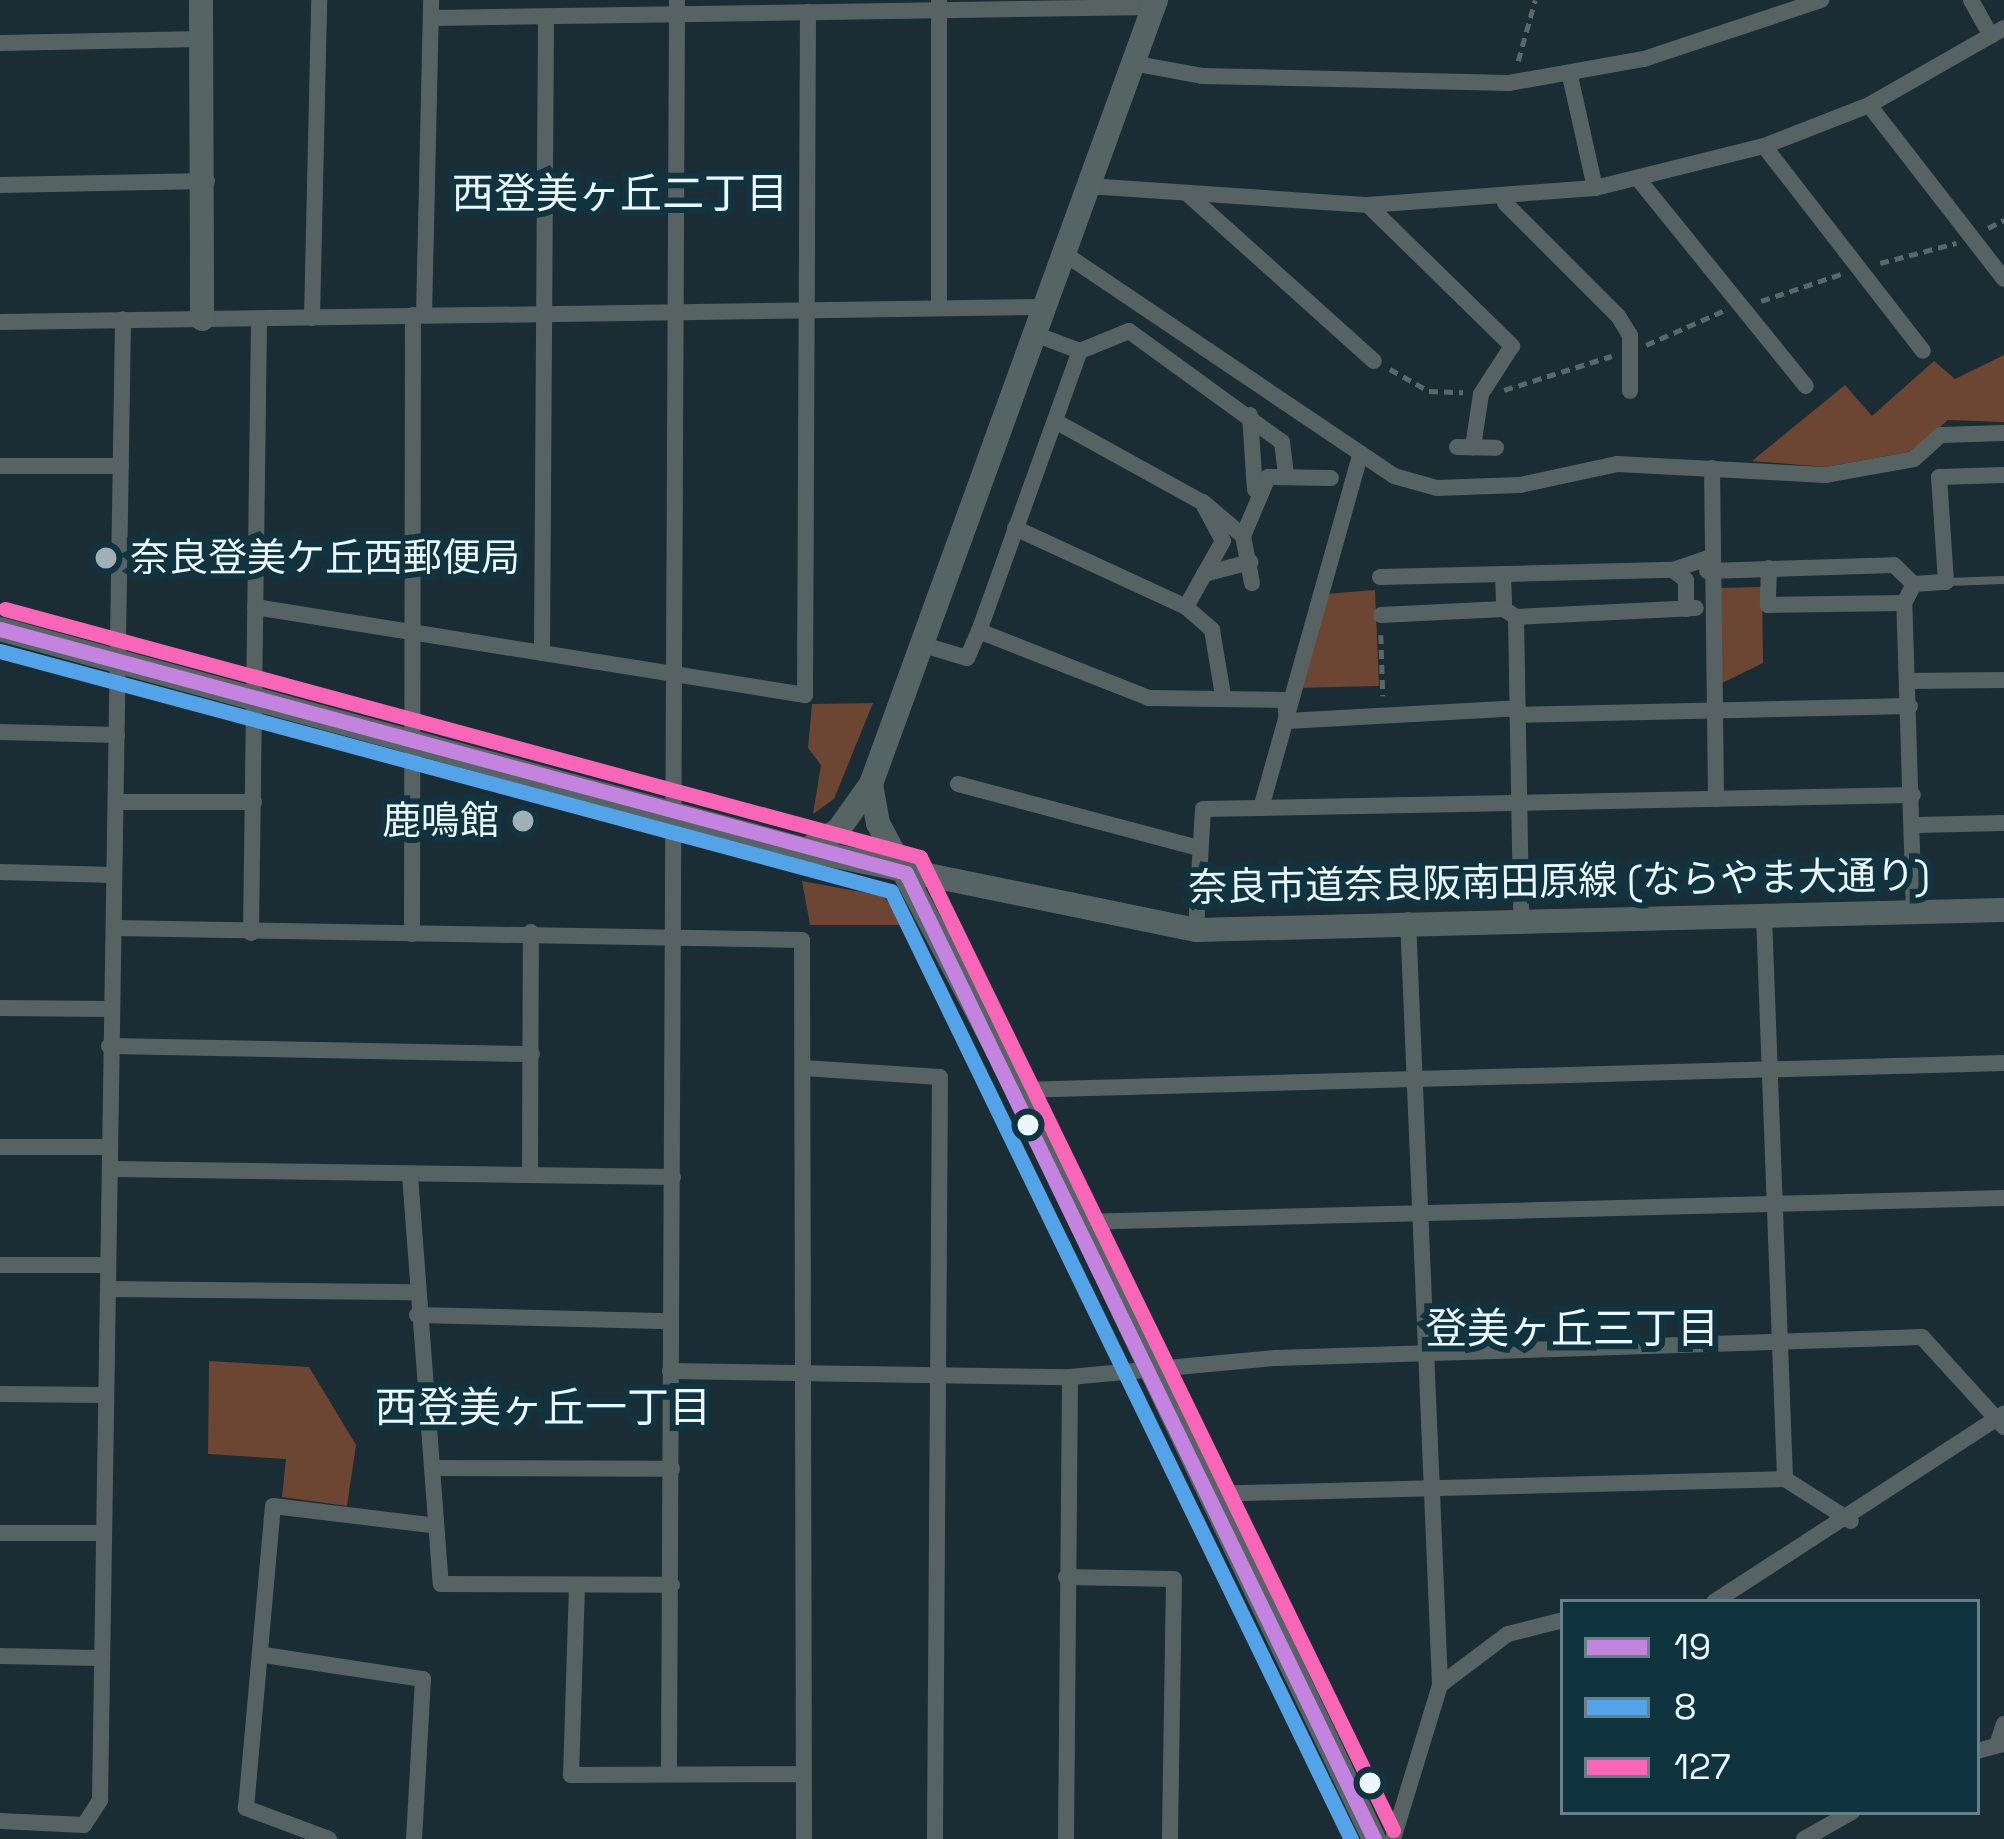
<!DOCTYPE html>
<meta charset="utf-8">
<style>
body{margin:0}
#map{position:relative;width:2004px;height:1839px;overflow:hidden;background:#1a2d34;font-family:"Space Grotesk","Noto Sans JP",sans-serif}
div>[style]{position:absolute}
.green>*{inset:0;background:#6d4533}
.path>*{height:4.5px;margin-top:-2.25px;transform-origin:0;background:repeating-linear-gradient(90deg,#5b6869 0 9px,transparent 0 15px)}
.lane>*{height:8px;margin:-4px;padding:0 4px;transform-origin:4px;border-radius:4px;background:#566362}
.street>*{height:16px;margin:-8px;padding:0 8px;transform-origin:8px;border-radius:8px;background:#566362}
.secondary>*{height:24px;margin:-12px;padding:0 12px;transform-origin:12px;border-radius:12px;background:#566464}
.bus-1>*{height:15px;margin:-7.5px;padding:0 7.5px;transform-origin:7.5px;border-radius:7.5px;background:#c483df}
.bus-2>*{height:15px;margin:-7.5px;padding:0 7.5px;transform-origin:7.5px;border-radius:7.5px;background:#53a3e8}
.bus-3>*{height:15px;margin:-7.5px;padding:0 7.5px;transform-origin:7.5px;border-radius:7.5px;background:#fa66b7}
.dots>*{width:33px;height:33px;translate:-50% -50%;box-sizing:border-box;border:6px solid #0f333f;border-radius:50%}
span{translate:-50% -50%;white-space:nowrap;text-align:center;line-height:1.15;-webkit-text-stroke:12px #0f333f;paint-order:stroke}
.poi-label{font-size:39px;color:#eaf7fc}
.left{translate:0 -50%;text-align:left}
.right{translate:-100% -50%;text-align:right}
.street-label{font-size:39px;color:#eaf7fc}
.neighbourhood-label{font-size:42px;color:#eaf7fc}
.legend{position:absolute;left:1560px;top:1599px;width:420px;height:216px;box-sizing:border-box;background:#0f333f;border:3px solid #67818b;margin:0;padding:15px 21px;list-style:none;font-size:36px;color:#eaf7fc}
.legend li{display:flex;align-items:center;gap:24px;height:60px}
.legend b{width:60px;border:3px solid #67818b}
</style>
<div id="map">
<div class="green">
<div style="clip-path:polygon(2004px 355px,2004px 422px,1948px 420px,1913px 451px,1826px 467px,1752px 461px,1845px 385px,1872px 416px,1934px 361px,1955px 379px)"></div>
<div style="clip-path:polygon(1762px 587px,1763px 663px,1720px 684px,1717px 588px)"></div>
<div style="clip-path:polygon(1375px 590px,1379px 686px,1295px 688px,1325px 594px)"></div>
<div style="clip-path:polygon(873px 703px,834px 799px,813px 814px,821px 765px,808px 748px,812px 704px)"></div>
<div style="clip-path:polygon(802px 881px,883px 896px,907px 925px,810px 925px)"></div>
<div style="clip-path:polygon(209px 1361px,309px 1367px,356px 1445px,347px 1506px,282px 1497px,286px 1459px,208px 1454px)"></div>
</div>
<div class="path">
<div style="left:1518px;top:61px;width:63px;rotate:-74.4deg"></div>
<div style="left:1988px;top:228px;width:18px;rotate:-27deg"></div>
<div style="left:1880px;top:263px;width:79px;rotate:-14.7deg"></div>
<div style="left:1761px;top:301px;width:84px;rotate:-18.6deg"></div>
<div style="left:1646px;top:345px;width:84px;rotate:-23.8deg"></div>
<div style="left:1390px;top:369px;width:45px;rotate:29.4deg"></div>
<div style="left:1429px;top:391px;width:34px;rotate:2deg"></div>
<div style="left:1504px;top:390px;width:113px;rotate:-17.5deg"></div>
<div style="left:1381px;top:635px;width:61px;rotate:88.1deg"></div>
</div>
<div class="lane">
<div style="left:1946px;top:582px;width:58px;rotate:-2deg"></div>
</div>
<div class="street">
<div style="left:1971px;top:0;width:41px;rotate:60.9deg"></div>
<div style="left:431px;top:18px;width:722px;rotate:-0.87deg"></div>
<div style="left:0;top:43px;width:202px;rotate:-1.1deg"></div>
<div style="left:1132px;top:63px;width:71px;rotate:10.5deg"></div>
<div style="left:1202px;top:76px;width:307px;rotate:1.3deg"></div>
<div style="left:1509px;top:83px;width:137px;rotate:-10.1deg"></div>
<div style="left:1644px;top:59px;width:187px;rotate:-18.4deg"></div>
<div style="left:1570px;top:76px;width:115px;rotate:77.4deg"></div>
<div style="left:1869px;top:105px;width:220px;rotate:52.2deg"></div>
<div style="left:1764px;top:146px;width:259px;rotate:52.2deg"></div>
<div style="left:1639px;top:180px;width:265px;rotate:51deg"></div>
<div style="left:0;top:185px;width:207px;rotate:-1.1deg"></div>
<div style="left:1088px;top:186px;width:281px;rotate:3.9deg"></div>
<div style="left:1368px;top:205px;width:228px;rotate:-4.3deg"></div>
<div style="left:1595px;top:188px;width:174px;rotate:-14deg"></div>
<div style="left:1764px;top:146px;width:113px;rotate:-21.3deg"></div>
<div style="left:1869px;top:105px;width:155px;rotate:-29.7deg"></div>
<div style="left:1190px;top:196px;width:247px;rotate:41.9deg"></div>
<div style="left:1505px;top:203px;width:160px;rotate:45deg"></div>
<div style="left:1618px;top:316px;width:22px;rotate:58deg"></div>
<div style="left:1630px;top:335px;width:56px;rotate:90deg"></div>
<div style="left:1368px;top:205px;width:202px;rotate:44.4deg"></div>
<div style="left:1512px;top:346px;width:57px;rotate:122.9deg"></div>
<div style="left:1481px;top:394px;width:54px;rotate:98.6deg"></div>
<div style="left:1062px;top:252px;width:400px;rotate:34deg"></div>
<div style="left:1394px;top:476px;width:45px;rotate:15.6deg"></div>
<div style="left:1437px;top:488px;width:83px;rotate:-2.1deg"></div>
<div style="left:1520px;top:485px;width:99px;rotate:-12.2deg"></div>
<div style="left:1617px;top:464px;width:209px;rotate:3deg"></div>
<div style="left:1826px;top:475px;width:89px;rotate:-10.3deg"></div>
<div style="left:1914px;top:459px;width:36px;rotate:-42deg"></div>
<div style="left:1941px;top:435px;width:63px;rotate:-1.8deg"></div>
<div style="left:939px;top:306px;width:305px;rotate:-90deg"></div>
<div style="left:424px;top:315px;width:315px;rotate:-88.7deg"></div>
<div style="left:312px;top:318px;width:318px;rotate:-88.7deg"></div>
<div style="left:0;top:322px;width:1041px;rotate:-0.83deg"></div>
<div style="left:1032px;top:333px;width:51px;rotate:20.6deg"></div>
<div style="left:1080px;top:351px;width:53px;rotate:-22.2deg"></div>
<div style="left:1129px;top:331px;width:189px;rotate:36deg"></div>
<div style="left:1282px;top:442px;width:35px;rotate:83deg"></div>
<div style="left:1250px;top:415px;width:75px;rotate:86.2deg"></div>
<div style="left:1055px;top:421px;width:168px;rotate:28.9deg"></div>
<div style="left:1202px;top:502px;width:44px;rotate:61.7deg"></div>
<div style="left:1223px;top:541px;width:76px;rotate:119.3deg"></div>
<div style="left:1457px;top:447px;width:39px;rotate:1deg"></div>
<div style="left:0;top:466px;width:121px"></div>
<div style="left:1712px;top:468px;width:331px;rotate:89.3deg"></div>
<div style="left:1203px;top:502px;width:52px;rotate:40.4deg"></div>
<div style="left:1243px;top:536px;width:48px;rotate:79.2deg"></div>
<div style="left:1015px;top:528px;width:188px;rotate:24.8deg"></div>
<div style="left:1186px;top:607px;width:35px;rotate:41deg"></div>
<div style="left:1212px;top:630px;width:66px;rotate:80.4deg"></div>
<div style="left:1243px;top:536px;width:64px;rotate:-67deg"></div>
<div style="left:1268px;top:477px;width:63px;rotate:0.9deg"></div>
<div style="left:1769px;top:568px;width:37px;rotate:92deg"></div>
<div style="left:1768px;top:605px;width:136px;rotate:-0.8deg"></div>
<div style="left:1673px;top:570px;width:36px;rotate:-19deg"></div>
<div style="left:1707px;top:571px;width:187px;rotate:-1.8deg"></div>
<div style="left:1894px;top:565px;width:28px;rotate:44deg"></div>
<div style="left:1204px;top:574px;width:48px;rotate:-14.6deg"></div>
<div style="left:1503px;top:574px;width:35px;rotate:88deg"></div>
<div style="left:1504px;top:609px;width:14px;rotate:34deg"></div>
<div style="left:1516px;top:617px;width:299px;rotate:89deg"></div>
<div style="left:1380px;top:577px;width:293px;rotate:-1.4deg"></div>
<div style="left:1673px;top:570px;width:16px;rotate:38deg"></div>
<div style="left:1686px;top:580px;width:29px;rotate:90deg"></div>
<div style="left:255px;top:607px;width:557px;rotate:9.09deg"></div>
<div style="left:805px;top:695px;width:683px;rotate:-89.75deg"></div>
<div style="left:1381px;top:615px;width:123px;rotate:-2.8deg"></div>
<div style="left:1516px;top:617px;width:180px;rotate:-2.9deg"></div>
<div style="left:979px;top:631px;width:298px;rotate:-70.2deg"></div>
<div style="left:920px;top:644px;width:49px;rotate:16.6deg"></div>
<div style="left:967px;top:658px;width:30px;rotate:-66deg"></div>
<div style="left:979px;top:631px;width:183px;rotate:21.5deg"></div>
<div style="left:1149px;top:698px;width:136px;rotate:0.8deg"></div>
<div style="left:1285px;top:700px;width:21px;rotate:85deg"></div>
<div style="left:1287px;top:721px;width:230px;rotate:-3.2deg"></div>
<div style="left:542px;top:653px;width:636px;rotate:-89.64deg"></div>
<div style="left:1909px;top:681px;width:95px;rotate:-0.6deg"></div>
<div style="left:1517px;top:715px;width:393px;rotate:-1.3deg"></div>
<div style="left:0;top:732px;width:117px;rotate:1.5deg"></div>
<div style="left:958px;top:784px;width:244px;rotate:14.9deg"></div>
<div style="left:118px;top:802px;width:136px"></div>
<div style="left:1261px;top:808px;width:367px;rotate:-74.3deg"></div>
<div style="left:1916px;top:825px;width:88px;rotate:-1.3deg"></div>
<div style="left:0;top:872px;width:114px;rotate:1.5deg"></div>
<div style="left:1914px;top:913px;width:310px;rotate:-91.8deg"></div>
<div style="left:1904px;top:603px;width:21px;rotate:-62deg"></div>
<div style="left:1914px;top:584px;width:32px;rotate:-4deg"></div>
<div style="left:1946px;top:582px;width:105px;rotate:-93.8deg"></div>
<div style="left:1939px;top:477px;width:65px;rotate:-1.8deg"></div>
<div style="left:1764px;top:916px;width:563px;rotate:87.86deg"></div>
<div style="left:1785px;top:1479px;width:78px;rotate:32.5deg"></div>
<div style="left:1408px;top:920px;width:766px;rotate:87.6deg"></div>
<div style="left:115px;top:928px;width:687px;rotate:1deg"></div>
<div style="left:802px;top:940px;width:899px;rotate:89.87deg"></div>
<div style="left:1196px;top:930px;width:121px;rotate:-86.7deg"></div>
<div style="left:1203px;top:809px;width:710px;rotate:-1.13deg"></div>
<div style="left:251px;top:933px;width:613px;rotate:-89.25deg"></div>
<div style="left:412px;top:934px;width:619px;rotate:-89.91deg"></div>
<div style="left:0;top:1008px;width:109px;rotate:0.5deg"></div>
<div style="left:109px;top:1046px;width:423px;rotate:1.1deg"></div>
<div style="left:804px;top:1068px;width:136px;rotate:3.8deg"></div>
<div style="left:940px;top:1077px;width:762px;rotate:90.38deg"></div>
<div style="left:1018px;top:1090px;width:986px;rotate:-1.57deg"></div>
<div style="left:0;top:1147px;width:108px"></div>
<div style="left:113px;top:1169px;width:560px;rotate:0.82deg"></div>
<div style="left:530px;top:1174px;width:242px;rotate:-89.8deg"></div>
<div style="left:410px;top:1175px;width:410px;rotate:85.7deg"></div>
<div style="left:441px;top:1584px;width:231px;rotate:0.2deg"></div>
<div style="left:1081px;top:1222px;width:923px;rotate:-1.49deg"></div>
<div style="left:0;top:1265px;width:106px"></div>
<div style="left:110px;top:1289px;width:306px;rotate:0.6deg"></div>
<div style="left:417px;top:1315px;width:253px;rotate:1.4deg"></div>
<div style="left:670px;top:1371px;width:400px;rotate:0.9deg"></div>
<div style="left:1070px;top:1377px;width:207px;rotate:-5.3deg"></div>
<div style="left:1276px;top:1358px;width:646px;rotate:-1.86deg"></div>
<div style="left:1922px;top:1337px;width:122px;rotate:47.7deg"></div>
<div style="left:0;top:1394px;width:105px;rotate:0.5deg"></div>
<div style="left:432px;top:1468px;width:240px;rotate:0.2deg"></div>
<div style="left:1209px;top:1494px;width:576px;rotate:-1.49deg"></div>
<div style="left:0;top:1533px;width:104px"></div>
<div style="left:1066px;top:1577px;width:108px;rotate:1.1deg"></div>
<div style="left:1174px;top:1579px;width:260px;rotate:90.9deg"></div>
<div style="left:577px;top:1585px;width:190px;rotate:91.8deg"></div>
<div style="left:571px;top:1775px;width:232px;rotate:-0.2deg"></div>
<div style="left:1714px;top:1602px;width:346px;rotate:-33deg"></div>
<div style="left:264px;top:1655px;width:161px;rotate:8.6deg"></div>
<div style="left:423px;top:1679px;width:160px;rotate:93.2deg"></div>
<div style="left:0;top:1656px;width:99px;rotate:1.2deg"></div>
<div style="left:1998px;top:1742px;width:19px;rotate:-72deg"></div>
<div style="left:1977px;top:1751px;width:28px;rotate:-15deg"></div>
<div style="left:669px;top:1773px;width:1773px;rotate:-89.74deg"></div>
<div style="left:0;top:1821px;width:84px;rotate:2.7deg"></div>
<div style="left:84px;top:1825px;width:30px;rotate:-57deg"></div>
<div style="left:100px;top:1800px;width:1481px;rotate:-89.11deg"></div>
<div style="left:329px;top:1839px;width:89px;rotate:-159.5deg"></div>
<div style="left:246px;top:1808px;width:303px;rotate:-84.9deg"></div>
<div style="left:273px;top:1506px;width:157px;rotate:6.9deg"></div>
<div style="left:1066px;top:1839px;width:462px;rotate:-89.5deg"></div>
<div style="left:1393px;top:1839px;width:161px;rotate:-73deg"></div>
<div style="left:1440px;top:1685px;width:85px;rotate:-36.9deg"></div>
<div style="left:1508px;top:1634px;width:57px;rotate:-14.3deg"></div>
<div style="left:1804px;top:1839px;width:55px;rotate:-29.4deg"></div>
</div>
<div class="secondary">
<div style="left:201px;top:0;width:319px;rotate:89.8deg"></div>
<div style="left:0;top:629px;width:836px;rotate:15.33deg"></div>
<div style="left:806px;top:850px;width:398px;rotate:11.6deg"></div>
<div style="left:1196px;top:930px;width:808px;rotate:-1.42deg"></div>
<div style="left:871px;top:784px;width:40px;rotate:80deg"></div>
<div style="left:878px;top:823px;width:301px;rotate:62.3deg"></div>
<div style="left:1018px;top:1090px;width:829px;rotate:64.58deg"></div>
<div style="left:806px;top:850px;width:39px;rotate:-32deg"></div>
<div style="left:839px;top:829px;width:55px;rotate:-54.6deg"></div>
<div style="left:871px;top:784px;width:834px;rotate:-70.02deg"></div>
</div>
<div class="bus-1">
<div style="left:0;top:629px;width:938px;rotate:15.07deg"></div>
<div style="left:906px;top:873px;width:1073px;rotate:64.15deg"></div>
</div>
<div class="bus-2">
<div style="left:0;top:651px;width:923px;rotate:15.08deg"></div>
<div style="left:891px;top:891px;width:1054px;rotate:64.12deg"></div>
</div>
<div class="bus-3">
<div style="left:5px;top:609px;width:948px;rotate:15.17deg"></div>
<div style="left:920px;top:857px;width:1082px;rotate:64.07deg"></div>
</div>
<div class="dots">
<div style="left:106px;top:558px;background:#a1b0b6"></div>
<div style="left:523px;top:821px;background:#a1b0b6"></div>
<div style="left:1028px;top:1125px;background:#eaf7fc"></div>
<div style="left:1370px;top:1783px;background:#eaf7fc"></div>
</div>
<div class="poi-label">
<span class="left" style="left:130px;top:558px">奈良登美ケ丘西郵便局</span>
<span class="right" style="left:499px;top:821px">鹿鳴館</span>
</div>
<div class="street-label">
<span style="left:1559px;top:882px;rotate:-1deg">奈良市道奈良阪南田原線 (ならやま大通り)</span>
</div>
<div class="neighbourhood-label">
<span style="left:620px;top:194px">西登美ヶ丘二丁目</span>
<span style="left:1572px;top:1329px">登美ヶ丘三丁目</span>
<span style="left:543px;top:1408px">西登美ヶ丘一丁目</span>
</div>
<ul class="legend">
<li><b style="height:15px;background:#c483df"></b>19</li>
<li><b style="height:15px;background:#53a3e8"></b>8</li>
<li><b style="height:15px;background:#fa66b7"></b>127</li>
</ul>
</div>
